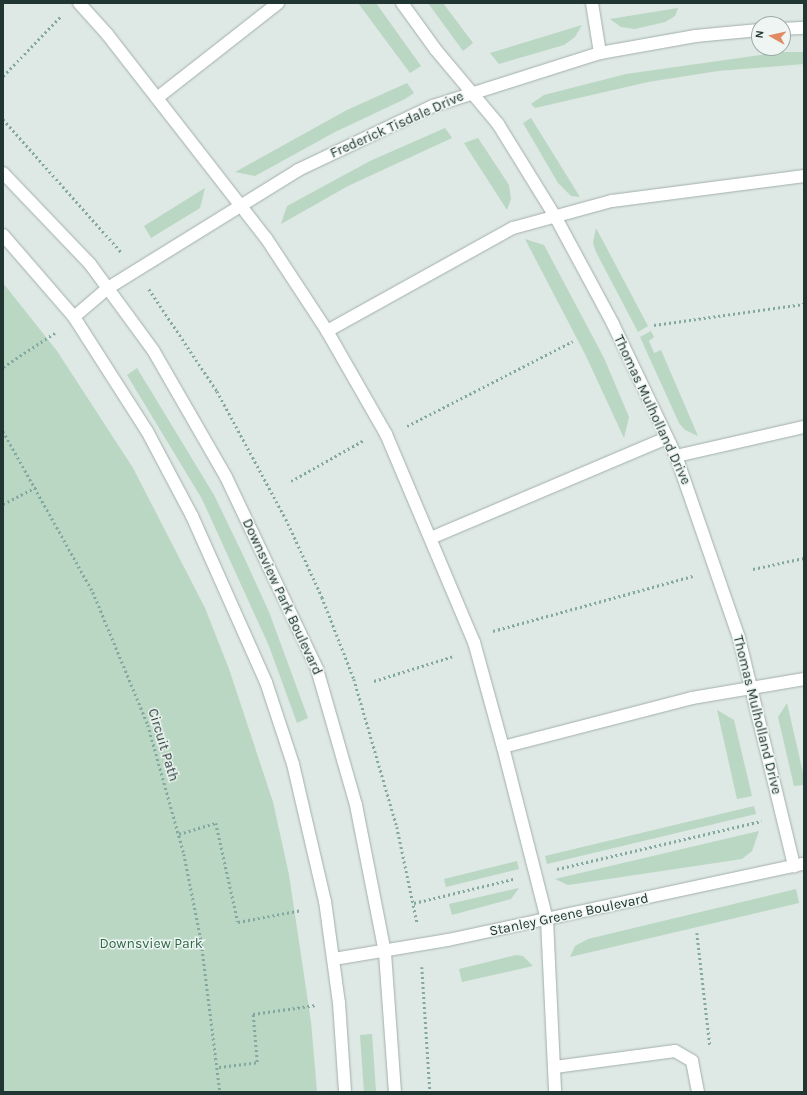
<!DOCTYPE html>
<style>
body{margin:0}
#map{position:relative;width:807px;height:1095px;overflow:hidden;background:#dee8e4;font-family:Karla,sans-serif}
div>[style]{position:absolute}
.green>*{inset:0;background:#b9d7c3}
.path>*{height:2.5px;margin-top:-1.25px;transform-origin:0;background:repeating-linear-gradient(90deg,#82a89f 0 2px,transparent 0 5px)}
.roads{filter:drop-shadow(0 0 1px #a2afab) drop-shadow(0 0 1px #a2afab)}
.lane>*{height:12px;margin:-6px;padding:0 6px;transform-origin:6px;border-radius:6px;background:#fff}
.street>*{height:12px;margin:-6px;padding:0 6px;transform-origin:6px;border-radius:6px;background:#fff}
span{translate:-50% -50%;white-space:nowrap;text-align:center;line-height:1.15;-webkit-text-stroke:3px #eef5f2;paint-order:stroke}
.street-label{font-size:14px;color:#213632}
.park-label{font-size:14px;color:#30684a}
.frame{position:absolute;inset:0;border:4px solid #213632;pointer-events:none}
.north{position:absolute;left:751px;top:16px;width:40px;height:40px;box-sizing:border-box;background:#eef5f2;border:1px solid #9ca9a5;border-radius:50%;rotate:278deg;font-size:11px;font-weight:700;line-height:16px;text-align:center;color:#213632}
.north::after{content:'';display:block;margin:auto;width:14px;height:18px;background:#e28a62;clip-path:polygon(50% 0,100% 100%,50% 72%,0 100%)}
</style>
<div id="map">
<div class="green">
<div style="clip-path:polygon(358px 3px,376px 3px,421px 66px,410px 73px)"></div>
<div style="clip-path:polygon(428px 3px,443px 3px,473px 43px,463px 51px)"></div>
<div style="clip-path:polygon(678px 8px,675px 16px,665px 22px,635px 29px,621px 27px,610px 19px)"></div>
<div style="clip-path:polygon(582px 25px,575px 37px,564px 45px,499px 64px,490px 53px)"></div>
<div style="clip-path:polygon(782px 52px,804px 52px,804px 64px,718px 71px,648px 82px,535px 108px,531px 104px,544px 95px,626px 74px)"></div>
<div style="clip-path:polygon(407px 83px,414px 93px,405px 99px,335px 132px,255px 176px,235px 172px,347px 110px)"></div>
<div style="clip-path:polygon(531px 118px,580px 197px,571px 196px,558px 183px,523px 123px)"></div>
<div style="clip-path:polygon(445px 128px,452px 138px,348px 186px,281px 224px,287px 206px,370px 161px)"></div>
<div style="clip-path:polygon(478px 138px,509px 185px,511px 199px,507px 210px,464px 143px)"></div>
<div style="clip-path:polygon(205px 188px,200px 208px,151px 238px,144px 226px)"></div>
<div style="clip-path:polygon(596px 228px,648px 326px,638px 332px,596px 252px,593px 243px)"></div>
<div style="clip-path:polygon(525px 239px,544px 245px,604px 358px,629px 417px,624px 438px,585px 354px)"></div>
<div style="clip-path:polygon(3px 283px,57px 351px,133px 468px,205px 608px,229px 669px,273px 802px,289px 875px,311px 1022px,317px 1092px,3px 1092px)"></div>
<div style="clip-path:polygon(651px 331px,654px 337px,649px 341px,654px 353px,661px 350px,698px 436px,685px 430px,679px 423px,640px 337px)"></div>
<div style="clip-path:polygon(137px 368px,214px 495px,243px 555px,269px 612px,308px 718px,297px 723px,269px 646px,202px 499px,127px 375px)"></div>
<div style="clip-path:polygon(787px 703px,804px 777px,804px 785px,794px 786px,778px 717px)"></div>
<div style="clip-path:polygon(717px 710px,734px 720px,752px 796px,737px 799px)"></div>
<div style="clip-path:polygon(754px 806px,756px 814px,547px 864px,545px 856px)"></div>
<div style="clip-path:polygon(759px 831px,752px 851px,742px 859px,568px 885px,555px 879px)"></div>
<div style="clip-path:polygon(517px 861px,519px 869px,446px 887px,444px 879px)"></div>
<div style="clip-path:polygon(519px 888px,511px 899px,452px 915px,449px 904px)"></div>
<div style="clip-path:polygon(796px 889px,799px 903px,570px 957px,575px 946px,588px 939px)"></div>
<div style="clip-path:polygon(516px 955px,523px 956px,533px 966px,462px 982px,459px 969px)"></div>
<div style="clip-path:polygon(372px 1034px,376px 1092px,364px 1092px,360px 1035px)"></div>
</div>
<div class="path">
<div style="left:3px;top:76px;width:83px;rotate:-46deg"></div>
<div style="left:3px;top:119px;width:179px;rotate:48.4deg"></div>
<div style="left:149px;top:289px;width:123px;rotate:56.3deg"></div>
<div style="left:217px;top:391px;width:145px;rotate:61.7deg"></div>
<div style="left:286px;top:519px;width:86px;rotate:65.2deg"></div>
<div style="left:322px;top:597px;width:88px;rotate:68.7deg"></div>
<div style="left:354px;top:679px;width:154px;rotate:73.8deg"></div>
<div style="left:397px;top:827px;width:97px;rotate:78.1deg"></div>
<div style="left:654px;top:325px;width:151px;rotate:-8deg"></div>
<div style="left:3px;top:367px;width:64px;rotate:-33.4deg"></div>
<div style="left:407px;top:426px;width:186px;rotate:-27.1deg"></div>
<div style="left:3px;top:431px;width:184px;rotate:60.8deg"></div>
<div style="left:93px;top:592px;width:144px;rotate:67.5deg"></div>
<div style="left:148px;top:725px;width:134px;rotate:74.4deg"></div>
<div style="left:184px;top:854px;width:87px;rotate:78.7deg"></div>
<div style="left:201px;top:939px;width:154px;rotate:82.9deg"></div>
<div style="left:291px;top:481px;width:84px;rotate:-29.3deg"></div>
<div style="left:3px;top:504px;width:38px;rotate:-27deg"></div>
<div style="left:753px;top:569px;width:52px;rotate:-12.2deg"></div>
<div style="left:493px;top:631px;width:207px;rotate:-15.4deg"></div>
<div style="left:374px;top:681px;width:84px;rotate:-17.4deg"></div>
<div style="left:179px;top:834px;width:39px;rotate:-17deg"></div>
<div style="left:216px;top:823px;width:101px;rotate:77.5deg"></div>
<div style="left:238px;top:922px;width:65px;rotate:-10.6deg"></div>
<div style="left:557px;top:869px;width:210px;rotate:-13.2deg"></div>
<div style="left:414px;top:903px;width:102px;rotate:-13.6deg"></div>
<div style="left:697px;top:933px;width:114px;rotate:83.4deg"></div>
<div style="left:422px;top:967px;width:125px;rotate:86.3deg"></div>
<div style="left:219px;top:1067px;width:38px;rotate:-7deg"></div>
<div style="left:257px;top:1062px;width:48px;rotate:-94.8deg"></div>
<div style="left:253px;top:1014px;width:64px;rotate:-8.1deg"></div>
</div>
<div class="roads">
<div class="lane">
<div style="left:79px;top:3px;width:42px;rotate:47.9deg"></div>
<div style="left:107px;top:34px;width:259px;rotate:52.1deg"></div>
<div style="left:266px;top:238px;width:111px;rotate:56.7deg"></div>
<div style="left:327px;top:331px;width:119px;rotate:60.2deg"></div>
<div style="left:386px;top:434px;width:226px;rotate:67.1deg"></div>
<div style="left:474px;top:642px;width:109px;rotate:74.6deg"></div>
<div style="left:503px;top:747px;width:179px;rotate:75.7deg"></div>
<div style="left:547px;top:920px;width:172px;rotate:87.3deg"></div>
<div style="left:592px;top:3px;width:51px;rotate:80.9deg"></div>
<div style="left:157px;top:98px;width:154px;rotate:-38.1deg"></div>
<div style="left:327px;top:331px;width:213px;rotate:-29deg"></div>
<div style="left:513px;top:228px;width:103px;rotate:-15.3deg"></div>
<div style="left:612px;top:201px;width:194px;rotate:-7.4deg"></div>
<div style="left:676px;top:456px;width:131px;rotate:-12.8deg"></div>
<div style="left:431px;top:538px;width:256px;rotate:-23deg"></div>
<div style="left:503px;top:747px;width:195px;rotate:-14.5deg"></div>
<div style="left:692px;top:698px;width:114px;rotate:-9.6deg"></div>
<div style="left:555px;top:1067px;width:121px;rotate:-7.6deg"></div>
<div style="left:675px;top:1051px;width:20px;rotate:30deg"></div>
<div style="left:692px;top:1061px;width:32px;rotate:79deg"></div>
</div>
<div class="street">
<div style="left:402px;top:3px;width:58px;rotate:54.1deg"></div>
<div style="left:436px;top:50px;width:97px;rotate:50deg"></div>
<div style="left:498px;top:124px;width:110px;rotate:58.3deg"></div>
<div style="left:556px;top:218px;width:120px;rotate:61.7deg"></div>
<div style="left:613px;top:324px;width:146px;rotate:64.5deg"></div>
<div style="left:676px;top:456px;width:193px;rotate:70.9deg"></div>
<div style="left:739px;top:638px;width:235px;rotate:76.4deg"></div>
<div style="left:783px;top:29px;width:21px;rotate:-3deg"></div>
<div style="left:3px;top:173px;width:126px;rotate:46.3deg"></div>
<div style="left:90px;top:264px;width:107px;rotate:53.8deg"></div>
<div style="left:153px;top:350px;width:146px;rotate:60.1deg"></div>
<div style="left:226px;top:477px;width:212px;rotate:64.6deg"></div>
<div style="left:317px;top:669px;width:141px;rotate:74deg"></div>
<div style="left:356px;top:805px;width:151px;rotate:78.9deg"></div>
<div style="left:385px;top:953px;width:139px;rotate:85.9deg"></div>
<div style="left:3px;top:235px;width:108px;rotate:49.1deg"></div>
<div style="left:74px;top:317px;width:135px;rotate:57.4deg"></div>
<div style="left:147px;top:431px;width:96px;rotate:62.1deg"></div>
<div style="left:192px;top:516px;width:182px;rotate:66deg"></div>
<div style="left:266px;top:682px;width:86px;rotate:71.8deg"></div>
<div style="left:293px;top:764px;width:141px;rotate:76.9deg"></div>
<div style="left:325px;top:901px;width:103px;rotate:82.2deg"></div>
<div style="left:339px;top:1003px;width:89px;rotate:86.1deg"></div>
<div style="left:74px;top:317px;width:45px;rotate:-40.5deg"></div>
<div style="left:108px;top:288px;width:224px;rotate:-31.8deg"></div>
<div style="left:298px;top:170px;width:149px;rotate:-25.4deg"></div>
<div style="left:433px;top:106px;width:175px;rotate:-17.6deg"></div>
<div style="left:600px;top:53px;width:97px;rotate:-10.1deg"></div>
<div style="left:695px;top:36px;width:64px;rotate:-5.4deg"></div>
<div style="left:334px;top:959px;width:116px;rotate:-9.5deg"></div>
<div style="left:448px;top:940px;width:364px;rotate:-12.1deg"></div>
</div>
</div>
<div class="street-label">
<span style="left:397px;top:125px;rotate:-24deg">Frederick Tisdale Drive</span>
<span style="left:652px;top:410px;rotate:65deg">Thomas Mulholland Drive</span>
<span style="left:282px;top:597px;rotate:65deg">Downsview Park Boulevard</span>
<span style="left:757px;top:715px;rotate:76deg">Thomas Mulholland Drive</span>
<span style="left:163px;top:745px;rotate:73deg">Circuit Path</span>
<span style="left:569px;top:915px;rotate:-12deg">Stanley Greene Boulevard</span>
</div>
<div class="park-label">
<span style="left:151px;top:944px">Downsview Park</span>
</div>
<div class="frame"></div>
<div class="north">N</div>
</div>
